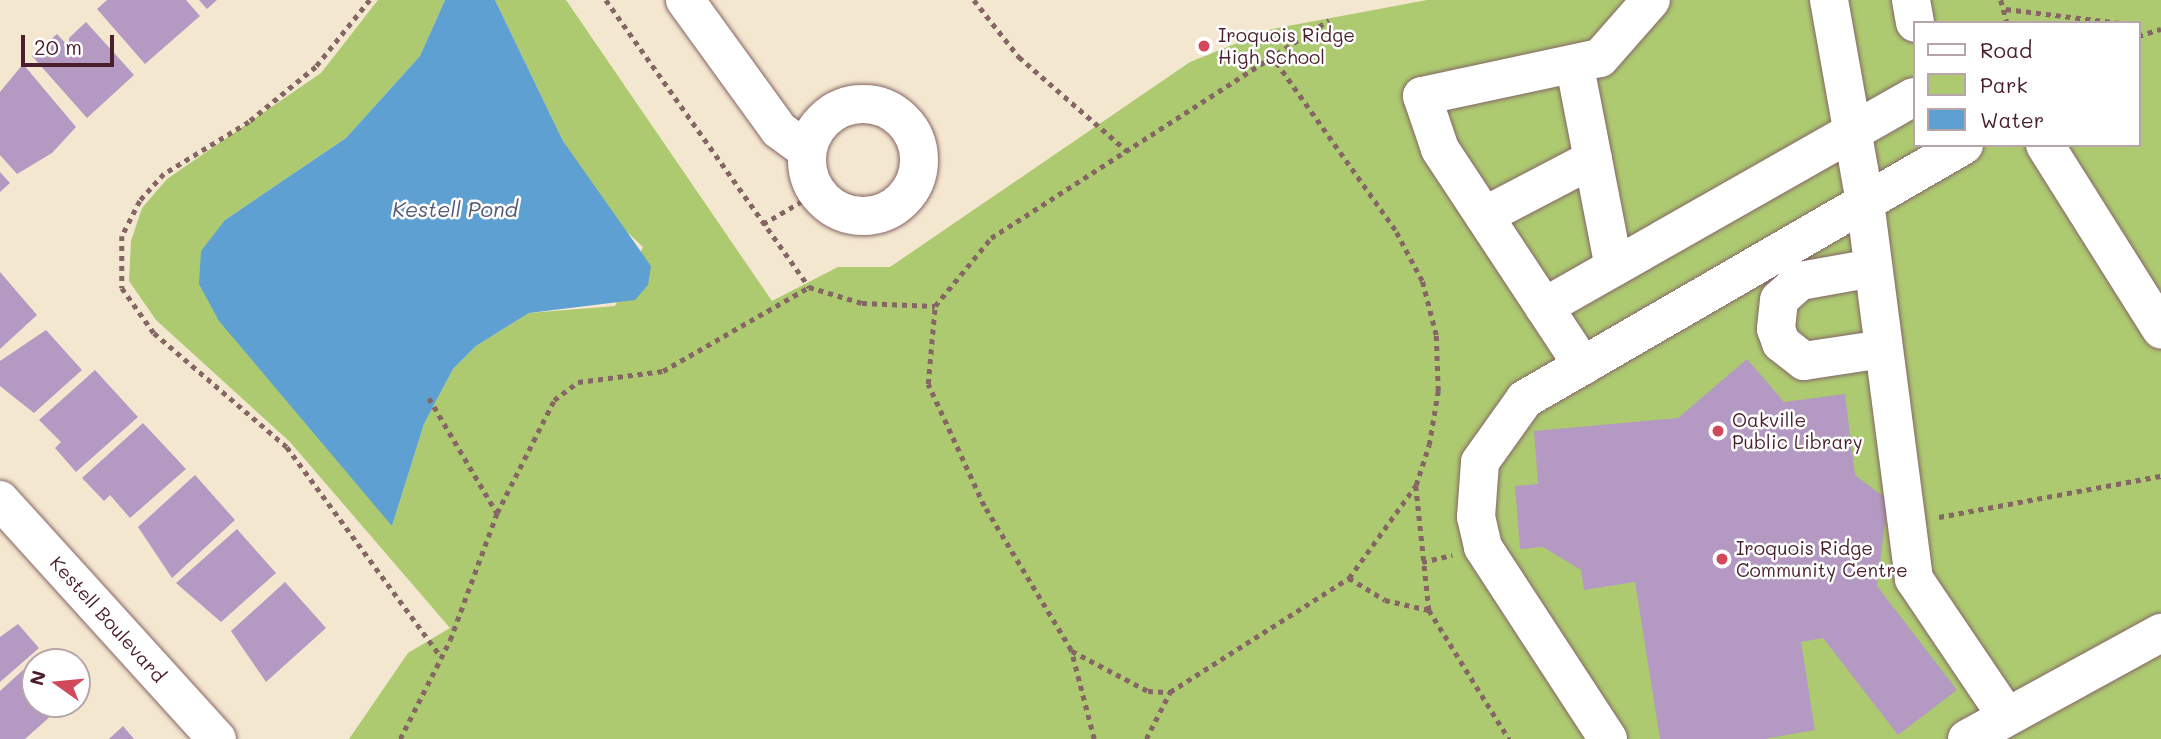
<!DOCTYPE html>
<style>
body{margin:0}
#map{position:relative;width:2161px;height:739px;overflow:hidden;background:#f4e7d0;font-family:Mali,sans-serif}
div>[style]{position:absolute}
.green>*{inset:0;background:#adca71}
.water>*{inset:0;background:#5ea0d2}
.building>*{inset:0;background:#b499c2}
.path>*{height:4.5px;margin-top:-2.25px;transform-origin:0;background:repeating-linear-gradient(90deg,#866565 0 5px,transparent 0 10px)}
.roads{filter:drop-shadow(0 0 2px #866565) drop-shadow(0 0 2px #866565)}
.minor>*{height:38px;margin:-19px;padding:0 19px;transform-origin:19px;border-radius:19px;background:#fff}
.minor>.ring{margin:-19px;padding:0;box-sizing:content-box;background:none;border:38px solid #fff;border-radius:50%}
.dots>*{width:19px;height:19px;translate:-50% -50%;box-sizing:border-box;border:4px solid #fff;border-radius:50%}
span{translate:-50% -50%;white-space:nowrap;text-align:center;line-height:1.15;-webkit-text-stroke:5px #fff;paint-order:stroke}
.poi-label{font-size:19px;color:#4a1f2b}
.left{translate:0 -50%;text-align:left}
.street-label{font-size:19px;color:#4a1f2b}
.water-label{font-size:21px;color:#535976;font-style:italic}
.legend{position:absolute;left:1913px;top:21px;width:228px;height:126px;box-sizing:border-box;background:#fff;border:2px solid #b7a5aa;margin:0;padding:9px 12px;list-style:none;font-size:21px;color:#4a1f2b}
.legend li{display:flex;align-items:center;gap:14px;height:35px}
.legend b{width:35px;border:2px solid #b7a5aa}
.north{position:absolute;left:21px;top:648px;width:70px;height:70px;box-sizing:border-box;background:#fff;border:2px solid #b7a5aa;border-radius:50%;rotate:285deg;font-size:19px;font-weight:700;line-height:28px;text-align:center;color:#4a1f2b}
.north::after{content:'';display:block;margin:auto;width:24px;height:32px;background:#d1495b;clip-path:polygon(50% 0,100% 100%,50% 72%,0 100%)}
.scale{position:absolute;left:21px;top:35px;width:93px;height:32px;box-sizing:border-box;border:4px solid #4a1f2b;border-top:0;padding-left:9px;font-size:21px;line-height:24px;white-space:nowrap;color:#4a1f2b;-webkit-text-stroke:5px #fff;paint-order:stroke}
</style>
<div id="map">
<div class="green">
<div style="clip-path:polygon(evenodd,378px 0,445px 0,420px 56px,346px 138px,225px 220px,392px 526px,424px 424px,453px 369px,476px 346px,529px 313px,615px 306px,643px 247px,613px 219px,563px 141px,495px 0,566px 0,772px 301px,838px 267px,890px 267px,1190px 62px,1272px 29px,1427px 0,2161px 0,2161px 739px,349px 739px,408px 653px,450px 628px,290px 442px,156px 320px,129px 281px,131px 241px,142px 208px,167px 179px,321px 73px,378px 0,1914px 23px,2138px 23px,2138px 145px,1914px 145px,1914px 23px)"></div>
</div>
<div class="water">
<div style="clip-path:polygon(445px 0,495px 0,563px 141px,651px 266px,648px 285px,635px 300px,529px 313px,476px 346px,453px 369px,424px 424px,392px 526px,219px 321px,199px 284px,201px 251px,225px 220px,346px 138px,420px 56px)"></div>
</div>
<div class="building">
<div style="clip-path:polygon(107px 0,186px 0,200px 16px,145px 64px,97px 9px)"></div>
<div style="clip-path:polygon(199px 0,217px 0,207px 9px)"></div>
<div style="clip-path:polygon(86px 22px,134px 75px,87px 118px,32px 56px,57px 34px,69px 47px,69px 38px)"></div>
<div style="clip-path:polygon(23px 64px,76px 127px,52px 153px,17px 174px,0 155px,0 92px)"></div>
<div style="clip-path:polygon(0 172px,10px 183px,0 192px)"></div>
<div style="clip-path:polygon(0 272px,37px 315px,0 349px)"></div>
<div style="clip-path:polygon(46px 330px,82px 370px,34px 413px,0 386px,0 361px)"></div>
<div style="clip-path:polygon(1747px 359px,1784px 402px,1845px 394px,1855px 475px,1888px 500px,1877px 586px,1957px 690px,1898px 735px,1823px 638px,1801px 642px,1815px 730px,1764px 739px,1660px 739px,1635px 582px,1584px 590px,1581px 570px,1543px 547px,1520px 549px,1515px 486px,1538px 484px,1534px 431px,1678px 418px)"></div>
<div style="clip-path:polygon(95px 370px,138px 417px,76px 472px,55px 448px,61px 442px,39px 420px)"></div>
<div style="clip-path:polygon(143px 423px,186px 469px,130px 518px,110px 495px,104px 501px,82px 478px)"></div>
<div style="clip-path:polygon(195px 475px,235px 520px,172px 578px,138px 527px)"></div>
<div style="clip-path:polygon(237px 529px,276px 573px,221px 622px,176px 583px)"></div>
<div style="clip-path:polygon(285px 582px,326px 628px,266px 682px,231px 631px)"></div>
<div style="clip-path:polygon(18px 624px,39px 648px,0 682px,0 637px)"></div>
<div style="clip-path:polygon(44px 651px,54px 662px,35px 662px,35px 704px,53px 704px,53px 714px,25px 739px,0 739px,0 691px)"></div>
<div style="clip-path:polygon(123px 726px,134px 739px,109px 739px)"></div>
</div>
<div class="path">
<div style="left:370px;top:0;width:86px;rotate:128.9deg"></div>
<div style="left:316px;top:67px;width:87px;rotate:140.6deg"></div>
<div style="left:249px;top:122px;width:100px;rotate:148.5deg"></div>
<div style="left:164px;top:174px;width:36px;rotate:132deg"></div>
<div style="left:140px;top:201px;width:39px;rotate:117deg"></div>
<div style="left:122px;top:236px;width:52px;rotate:90deg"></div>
<div style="left:122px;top:288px;width:55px;rotate:54.6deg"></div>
<div style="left:154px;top:333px;width:175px;rotate:40.6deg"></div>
<div style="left:287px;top:447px;width:260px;rotate:53.7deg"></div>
<div style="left:606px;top:0;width:352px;rotate:54.7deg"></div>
<div style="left:809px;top:287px;width:55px;rotate:16.8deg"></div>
<div style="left:862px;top:303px;width:73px;rotate:2.4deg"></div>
<div style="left:974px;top:0;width:73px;rotate:51.7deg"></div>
<div style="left:1019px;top:57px;width:143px;rotate:41deg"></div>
<div style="left:2001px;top:0;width:24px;rotate:75deg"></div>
<div style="left:2006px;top:9px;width:115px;rotate:7deg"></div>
<div style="left:2138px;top:36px;width:24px;rotate:-17deg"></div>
<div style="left:763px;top:224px;width:61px;rotate:-30.3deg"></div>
<div style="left:429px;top:398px;width:134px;rotate:59.4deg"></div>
<div style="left:1416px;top:486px;width:125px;rotate:84deg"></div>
<div style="left:1429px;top:610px;width:152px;rotate:58.2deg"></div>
<div style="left:1939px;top:517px;width:226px;rotate:-10.5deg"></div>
<div style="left:1422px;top:562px;width:31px;rotate:-13deg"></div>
<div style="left:1349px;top:578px;width:42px;rotate:31.4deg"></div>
<div style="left:1385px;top:600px;width:45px;rotate:12.8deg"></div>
<div style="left:1072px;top:651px;width:86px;rotate:27.8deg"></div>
<div style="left:1148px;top:691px;width:22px;rotate:3deg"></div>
<div style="left:400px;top:739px;width:111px;rotate:-63.2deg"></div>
<div style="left:450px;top:640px;width:135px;rotate:-69.7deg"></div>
<div style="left:497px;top:513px;width:127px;rotate:-63.2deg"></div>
<div style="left:554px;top:400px;width:30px;rotate:-37deg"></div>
<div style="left:578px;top:382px;width:86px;rotate:-7.4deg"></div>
<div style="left:663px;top:371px;width:168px;rotate:-29.9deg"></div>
<div style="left:1094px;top:739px;width:92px;rotate:-104.5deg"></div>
<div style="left:1071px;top:650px;width:168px;rotate:-121.1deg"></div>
<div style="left:984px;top:506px;width:134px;rotate:-114.7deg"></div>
<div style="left:928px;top:384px;width:78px;rotate:-84.9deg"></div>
<div style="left:935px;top:306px;width:88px;rotate:-50.5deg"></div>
<div style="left:991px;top:238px;width:402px;rotate:-32.8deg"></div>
<div style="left:1146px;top:739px;width:53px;rotate:-62.9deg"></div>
<div style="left:1170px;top:692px;width:212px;rotate:-32.5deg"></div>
<div style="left:1349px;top:578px;width:115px;rotate:-54.2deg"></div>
<div style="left:1416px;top:485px;width:42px;rotate:-72deg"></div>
<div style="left:1429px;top:445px;width:55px;rotate:-80.5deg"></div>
<div style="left:1438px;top:391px;width:56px;rotate:-92deg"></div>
<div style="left:1436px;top:335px;width:56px;rotate:-104.5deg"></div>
<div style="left:1422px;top:281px;width:58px;rotate:-117.9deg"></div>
<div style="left:1395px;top:230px;width:212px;rotate:-125.4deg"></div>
</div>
<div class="roads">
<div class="minor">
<div style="left:685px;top:0;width:160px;rotate:54.1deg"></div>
<div style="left:779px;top:130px;width:34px;rotate:36deg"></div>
<div style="left:1829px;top:0;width:205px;rotate:79.9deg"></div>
<div style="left:1865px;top:202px;width:380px;rotate:82.6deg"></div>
<div style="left:1914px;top:579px;width:166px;rotate:56deg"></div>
<div style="left:1911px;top:0;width:23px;rotate:80deg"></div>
<div style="left:1575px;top:67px;width:204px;rotate:79deg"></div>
<div class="ring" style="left:807px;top:104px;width:74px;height:74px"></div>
<div style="left:2045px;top:145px;width:218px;rotate:57.8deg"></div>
<div style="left:1484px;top:216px;width:123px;rotate:-27.6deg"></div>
<div style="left:1873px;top:268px;width:74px;rotate:169.9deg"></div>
<div style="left:1800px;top:281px;width:28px;rotate:138deg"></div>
<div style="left:1779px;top:300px;width:29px;rotate:96deg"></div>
<div style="left:1776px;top:329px;width:15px;rotate:70deg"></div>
<div style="left:1781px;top:343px;width:29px;rotate:38deg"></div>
<div style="left:1804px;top:361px;width:80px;rotate:-8.6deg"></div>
<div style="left:1544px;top:307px;width:425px;rotate:-29.6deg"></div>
<div style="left:1583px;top:366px;width:260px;rotate:-123.4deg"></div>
<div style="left:1440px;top:149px;width:56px;rotate:-108.8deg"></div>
<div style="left:1422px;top:96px;width:182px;rotate:-12.1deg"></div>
<div style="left:1600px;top:58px;width:77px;rotate:-48.7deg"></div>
<div style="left:0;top:500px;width:323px;rotate:47.8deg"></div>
<div style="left:1608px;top:739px;width:229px;rotate:-123.1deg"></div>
<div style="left:1483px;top:547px;width:31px;rotate:-103deg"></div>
<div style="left:1476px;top:517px;width:55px;rotate:-85.8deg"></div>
<div style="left:1480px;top:462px;width:77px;rotate:-54.5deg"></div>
<div style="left:1525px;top:399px;width:507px;rotate:-30.05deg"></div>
<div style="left:1967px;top:739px;width:221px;rotate:-28.7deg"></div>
</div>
</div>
<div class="dots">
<div style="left:1204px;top:46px;background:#d1495b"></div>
<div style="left:1718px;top:431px;background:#d1495b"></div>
<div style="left:1722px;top:559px;background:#d1495b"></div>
</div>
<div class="poi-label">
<span class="left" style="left:1218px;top:46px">Iroquois Ridge<br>High School</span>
<span class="left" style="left:1732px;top:431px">Oakville<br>Public Library</span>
<span class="left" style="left:1736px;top:559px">Iroquois Ridge<br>Community Centre</span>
</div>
<div class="street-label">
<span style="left:108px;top:619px;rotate:48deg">Kestell Boulevard</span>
</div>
<div class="water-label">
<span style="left:455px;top:209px">Kestell Pond</span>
</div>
<ul class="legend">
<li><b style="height:9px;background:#fff"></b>Road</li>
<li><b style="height:19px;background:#adca71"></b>Park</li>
<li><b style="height:19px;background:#5ea0d2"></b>Water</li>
</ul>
<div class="north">N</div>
<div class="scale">20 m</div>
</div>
